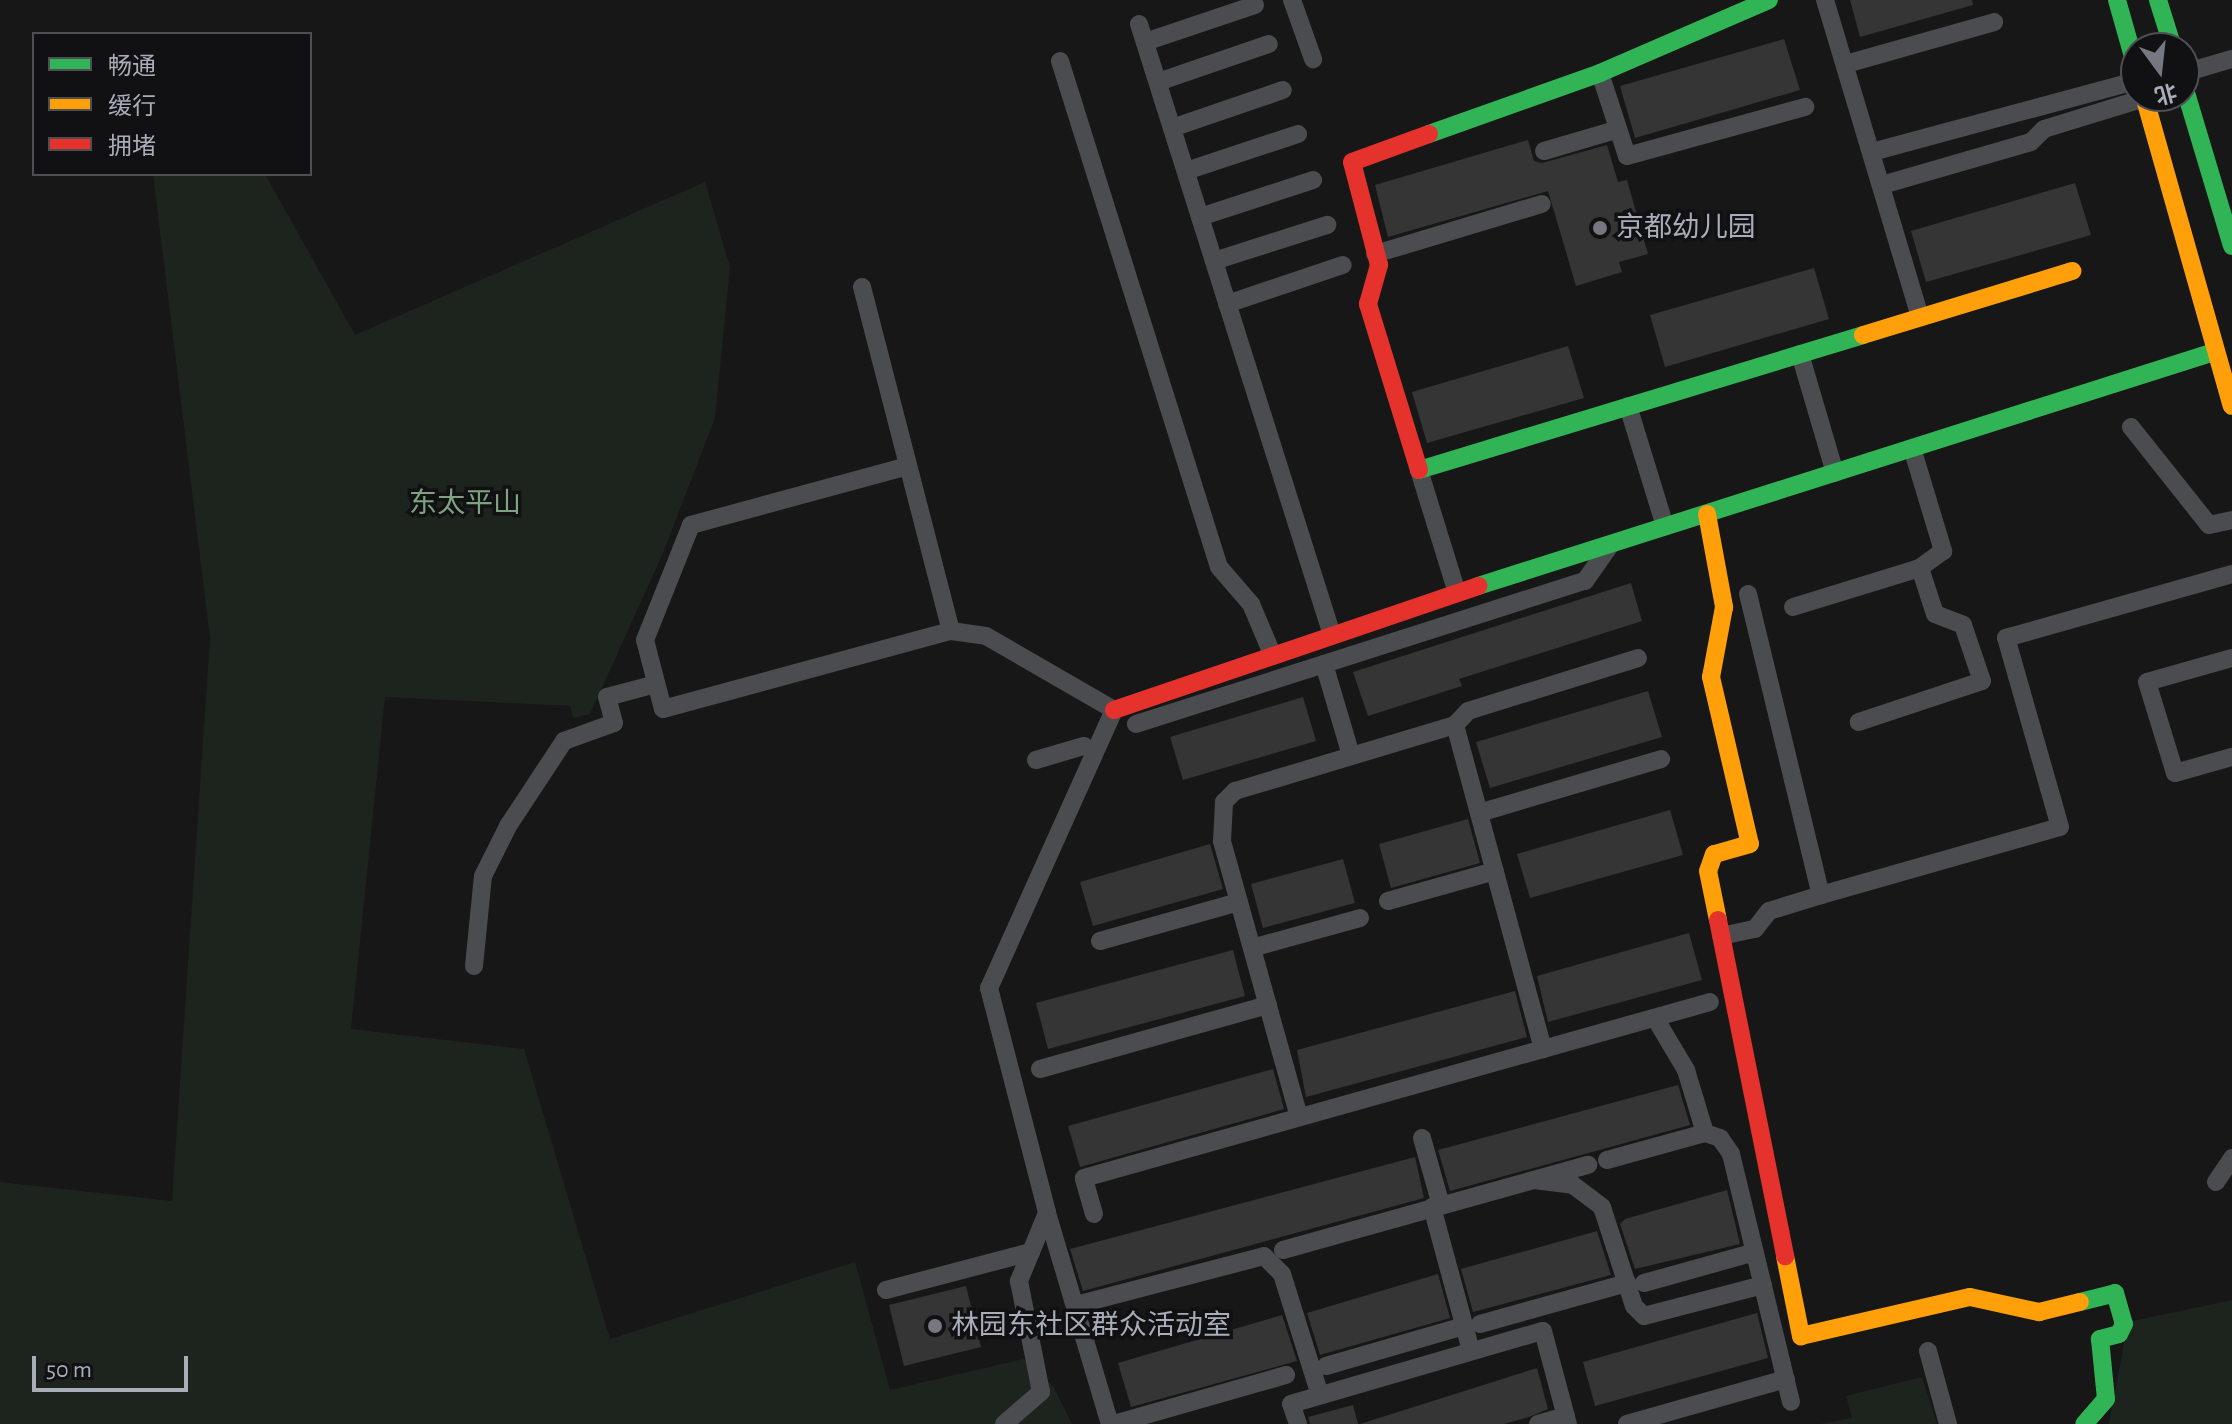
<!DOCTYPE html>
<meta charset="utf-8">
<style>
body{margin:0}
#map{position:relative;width:2232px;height:1424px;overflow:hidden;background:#171717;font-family:"Alegreya Sans","Noto Sans SC",sans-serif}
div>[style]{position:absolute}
.green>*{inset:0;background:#1d241e}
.building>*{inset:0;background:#353536}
.street>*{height:18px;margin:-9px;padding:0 9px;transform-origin:9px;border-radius:9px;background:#4b4c50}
.fast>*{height:18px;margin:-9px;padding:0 9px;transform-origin:9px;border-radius:9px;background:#30b455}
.slow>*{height:18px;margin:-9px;padding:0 9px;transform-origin:9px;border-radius:9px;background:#ff9f0a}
.jam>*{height:18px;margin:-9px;padding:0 9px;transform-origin:9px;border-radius:9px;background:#e5322d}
.dots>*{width:22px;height:22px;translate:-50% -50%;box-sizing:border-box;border:4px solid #111113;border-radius:50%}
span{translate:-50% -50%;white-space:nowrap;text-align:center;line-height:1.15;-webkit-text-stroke:7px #111113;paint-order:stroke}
.poi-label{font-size:28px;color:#a8adb8}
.left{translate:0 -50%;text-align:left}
.park-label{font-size:28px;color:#7fa381}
.legend{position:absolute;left:32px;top:32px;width:280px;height:144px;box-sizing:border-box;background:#111113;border:2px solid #4d4f55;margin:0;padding:10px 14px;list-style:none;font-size:24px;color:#a8adb8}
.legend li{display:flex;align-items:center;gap:16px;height:40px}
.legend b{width:40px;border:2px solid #4d4f55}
.north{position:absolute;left:2120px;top:32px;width:80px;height:80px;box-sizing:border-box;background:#111113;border:2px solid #4d4f55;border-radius:50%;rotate:165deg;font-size:22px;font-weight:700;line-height:32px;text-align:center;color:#a8adb8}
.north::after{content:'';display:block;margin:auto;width:28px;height:36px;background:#757880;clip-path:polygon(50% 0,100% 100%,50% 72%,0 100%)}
.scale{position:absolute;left:32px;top:1356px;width:156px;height:36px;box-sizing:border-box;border:4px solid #a8adb8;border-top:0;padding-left:10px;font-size:24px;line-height:28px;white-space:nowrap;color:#a8adb8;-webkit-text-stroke:6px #111113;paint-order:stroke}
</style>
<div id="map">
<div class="green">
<div style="clip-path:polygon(153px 174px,265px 174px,355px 335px,705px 182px,730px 267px,715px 418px,663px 553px,590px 714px,573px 718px,570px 706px,385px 697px,351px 1029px,524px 1049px,610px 1339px,855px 1262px,890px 1390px,1023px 1359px,1053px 1386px,1072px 1424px,0 1424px,0 1182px,172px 1201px,210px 638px)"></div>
<div style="clip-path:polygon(2232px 1300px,2232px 1424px,2109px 1424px,2128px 1322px)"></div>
<div style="clip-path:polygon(1922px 1377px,1937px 1424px,1820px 1424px,1852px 1418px,1846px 1396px)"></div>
</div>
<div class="building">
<div style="clip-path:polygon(1850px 0,1972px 0,1973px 5px,1860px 37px)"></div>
<div style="clip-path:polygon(1784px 39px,1800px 90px,1635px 138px,1620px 86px)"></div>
<div style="clip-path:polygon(1528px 140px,1534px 161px,1542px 163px,1607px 145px,1618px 182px,1627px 180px,1648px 254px,1619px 262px,1622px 272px,1576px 286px,1548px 191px,1388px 237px,1375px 185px)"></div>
<div style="clip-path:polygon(2075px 183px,2091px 235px,1926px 282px,1911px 231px)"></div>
<div style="clip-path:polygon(1814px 268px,1829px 319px,1665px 367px,1650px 315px)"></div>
<div style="clip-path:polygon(1568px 346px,1584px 398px,1427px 443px,1412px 392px)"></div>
<div style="clip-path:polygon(1631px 583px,1642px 621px,1459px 679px,1462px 686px,1368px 716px,1353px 672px)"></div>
<div style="clip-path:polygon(1648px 691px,1662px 737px,1490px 788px,1476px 742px)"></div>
<div style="clip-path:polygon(1303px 697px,1316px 741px,1183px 780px,1170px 737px)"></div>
<div style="clip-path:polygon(1670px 810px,1683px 855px,1530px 898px,1517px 854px)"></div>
<div style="clip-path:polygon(1468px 819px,1480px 863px,1391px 888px,1379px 844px)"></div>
<div style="clip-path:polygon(1210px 844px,1223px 889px,1093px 926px,1080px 882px)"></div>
<div style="clip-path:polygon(1343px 859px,1355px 903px,1263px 928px,1251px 884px)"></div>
<div style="clip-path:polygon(1689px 933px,1702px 980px,1548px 1022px,1537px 976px)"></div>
<div style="clip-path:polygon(1233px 950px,1245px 996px,1048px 1049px,1036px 1003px)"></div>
<div style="clip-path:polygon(1515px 991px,1527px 1037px,1306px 1097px,1297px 1050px)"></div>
<div style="clip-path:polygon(1273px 1069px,1284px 1109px,1080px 1167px,1068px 1126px)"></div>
<div style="clip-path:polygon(1678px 1085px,1690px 1125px,1450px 1191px,1438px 1150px)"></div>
<div style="clip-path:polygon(1415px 1157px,1424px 1198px,1083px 1291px,1070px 1249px)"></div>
<div style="clip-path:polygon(1727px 1190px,1740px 1244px,1635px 1269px,1620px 1224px,1625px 1219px)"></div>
<div style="clip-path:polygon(1597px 1231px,1611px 1275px,1473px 1312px,1461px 1269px)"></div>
<div style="clip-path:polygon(1438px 1274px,1450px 1318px,1320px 1355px,1307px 1313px)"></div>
<div style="clip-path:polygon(966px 1286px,981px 1347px,904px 1366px,889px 1305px)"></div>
<div style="clip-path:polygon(1757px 1313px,1768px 1358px,1595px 1406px,1583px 1362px)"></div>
<div style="clip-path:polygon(1282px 1315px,1297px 1361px,1131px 1407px,1118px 1363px)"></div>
<div style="clip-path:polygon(1537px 1368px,1548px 1409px,1529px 1417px,1504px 1424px,1360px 1424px)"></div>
<div style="clip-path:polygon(1353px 1405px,1358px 1424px,1310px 1424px,1308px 1417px)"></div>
</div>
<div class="street">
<div style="left:1292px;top:0;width:63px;rotate:70.4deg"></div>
<div style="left:1825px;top:0;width:331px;rotate:73.3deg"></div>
<div style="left:1139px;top:24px;width:641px;rotate:72.47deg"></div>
<div style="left:1145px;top:42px;width:116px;rotate:-18.6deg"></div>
<div style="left:1060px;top:61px;width:530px;rotate:72.56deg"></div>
<div style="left:1219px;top:567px;width:49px;rotate:49.1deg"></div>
<div style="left:1251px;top:604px;width:56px;rotate:67.1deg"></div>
<div style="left:1846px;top:64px;width:154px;rotate:-15.8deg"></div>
<div style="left:1600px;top:73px;width:87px;rotate:72deg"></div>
<div style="left:1627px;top:156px;width:185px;rotate:-15.4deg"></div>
<div style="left:2184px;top:73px;width:50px;rotate:-16.3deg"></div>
<div style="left:1158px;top:82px;width:117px;rotate:-18.9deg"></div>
<div style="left:1172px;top:128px;width:117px;rotate:-18.9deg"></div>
<div style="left:1544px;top:151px;width:75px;rotate:-16.3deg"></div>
<div style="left:1872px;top:152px;width:273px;rotate:-15.1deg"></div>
<div style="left:1186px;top:171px;width:118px;rotate:-18.3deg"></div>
<div style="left:1882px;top:185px;width:155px;rotate:-16.1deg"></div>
<div style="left:2031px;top:142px;width:18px;rotate:-45deg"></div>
<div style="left:2044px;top:129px;width:106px;rotate:-17.1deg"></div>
<div style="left:1200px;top:217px;width:119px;rotate:-18.1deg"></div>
<div style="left:1375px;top:254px;width:174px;rotate:-16.7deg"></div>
<div style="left:1214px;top:261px;width:119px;rotate:-17.7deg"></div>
<div style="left:862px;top:287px;width:355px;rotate:75.5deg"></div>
<div style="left:951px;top:631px;width:35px;rotate:8deg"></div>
<div style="left:986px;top:636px;width:148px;rotate:30deg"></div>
<div style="left:1114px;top:710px;width:305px;rotate:114.2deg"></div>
<div style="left:989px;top:988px;width:232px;rotate:75.5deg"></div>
<div style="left:1047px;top:1213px;width:74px;rotate:112.4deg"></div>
<div style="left:1019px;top:1281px;width:113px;rotate:78.8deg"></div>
<div style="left:1041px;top:1392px;width:49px;rotate:139.1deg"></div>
<div style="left:1227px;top:304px;width:122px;rotate:-18.6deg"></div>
<div style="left:1800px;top:354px;width:124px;rotate:73.6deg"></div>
<div style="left:1628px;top:406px;width:126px;rotate:72.9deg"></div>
<div style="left:2131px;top:427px;width:125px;rotate:51.5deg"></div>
<div style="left:2209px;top:525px;width:24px;rotate:-12deg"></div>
<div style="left:1912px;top:448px;width:108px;rotate:73.2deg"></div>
<div style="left:1943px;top:551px;width:29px;rotate:144deg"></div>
<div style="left:908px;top:466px;width:225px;rotate:164.8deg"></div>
<div style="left:691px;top:525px;width:124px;rotate:111.8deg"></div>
<div style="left:645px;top:640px;width:71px;rotate:75.4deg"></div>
<div style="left:663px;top:709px;width:298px;rotate:-15.2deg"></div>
<div style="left:1419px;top:470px;width:129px;rotate:72.8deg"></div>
<div style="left:1748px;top:594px;width:310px;rotate:76.4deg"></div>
<div style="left:1821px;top:895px;width:248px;rotate:-15.9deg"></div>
<div style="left:2060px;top:827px;width:197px;rotate:-105.9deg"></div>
<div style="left:2006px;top:638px;width:235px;rotate:-15.8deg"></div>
<div style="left:1793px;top:607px;width:133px;rotate:-17.1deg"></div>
<div style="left:1920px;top:568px;width:48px;rotate:71.9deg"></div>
<div style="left:1935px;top:614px;width:30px;rotate:21deg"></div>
<div style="left:1963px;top:625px;width:59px;rotate:71.3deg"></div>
<div style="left:1982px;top:681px;width:130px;rotate:161.6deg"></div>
<div style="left:2232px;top:658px;width:88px;rotate:164.2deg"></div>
<div style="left:2147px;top:682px;width:95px;rotate:72.9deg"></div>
<div style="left:2175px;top:773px;width:59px;rotate:-15.7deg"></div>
<div style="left:1324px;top:664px;width:95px;rotate:73.5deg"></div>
<div style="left:1136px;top:724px;width:471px;rotate:-17.7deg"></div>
<div style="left:1585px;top:581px;width:45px;rotate:-54.9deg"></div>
<div style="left:1455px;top:725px;width:336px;rotate:74.8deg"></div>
<div style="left:1036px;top:760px;width:50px;rotate:-16.3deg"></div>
<div style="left:1479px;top:813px;width:190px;rotate:-16.5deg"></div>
<div style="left:1388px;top:901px;width:111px;rotate:-15.7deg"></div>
<div style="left:1721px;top:936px;width:35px;rotate:-12deg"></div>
<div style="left:1755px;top:929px;width:23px;rotate:-52deg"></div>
<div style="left:1769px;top:911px;width:54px;rotate:-17.1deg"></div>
<div style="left:1100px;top:941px;width:144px;rotate:-15.7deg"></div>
<div style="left:1252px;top:948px;width:112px;rotate:-15.5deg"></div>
<div style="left:474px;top:966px;width:90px;rotate:-84.3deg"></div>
<div style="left:483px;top:876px;width:56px;rotate:-63.4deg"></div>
<div style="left:508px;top:826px;width:102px;rotate:-56.6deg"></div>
<div style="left:564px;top:741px;width:53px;rotate:-19.8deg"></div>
<div style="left:614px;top:723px;width:27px;rotate:-105deg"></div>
<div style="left:607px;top:697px;width:51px;rotate:-14.9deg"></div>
<div style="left:1655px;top:1018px;width:61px;rotate:59.2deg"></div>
<div style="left:1686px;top:1070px;width:66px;rotate:73.2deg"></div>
<div style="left:1705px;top:1133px;width:16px;rotate:18deg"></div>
<div style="left:1720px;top:1138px;width:19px;rotate:55deg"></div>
<div style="left:1731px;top:1154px;width:255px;rotate:76.4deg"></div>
<div style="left:1040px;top:1069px;width:237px;rotate:-15.7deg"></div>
<div style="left:1299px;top:1117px;width:287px;rotate:-105.6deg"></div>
<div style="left:1222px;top:841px;width:39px;rotate:-87deg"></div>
<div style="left:1224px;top:802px;width:16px;rotate:-45deg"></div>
<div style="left:1235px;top:791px;width:230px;rotate:-16.7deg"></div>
<div style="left:1455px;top:725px;width:19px;rotate:-47deg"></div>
<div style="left:1468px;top:711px;width:178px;rotate:-17.3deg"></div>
<div style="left:1422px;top:1138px;width:70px;rotate:74.2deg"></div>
<div style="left:1607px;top:1160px;width:102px;rotate:-15.4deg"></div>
<div style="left:1534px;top:1180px;width:39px;rotate:7deg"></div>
<div style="left:1573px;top:1185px;width:36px;rotate:37deg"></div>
<div style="left:1602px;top:1207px;width:104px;rotate:72.1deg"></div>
<div style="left:1634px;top:1306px;width:14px;rotate:45deg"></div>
<div style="left:1644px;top:1316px;width:123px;rotate:-14.6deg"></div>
<div style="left:2216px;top:1182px;width:29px;rotate:-56deg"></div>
<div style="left:1432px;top:1207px;width:149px;rotate:74.8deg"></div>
<div style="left:1047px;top:1213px;width:220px;rotate:73.4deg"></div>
<div style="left:1094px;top:1214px;width:37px;rotate:-106deg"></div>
<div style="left:1084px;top:1178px;width:650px;rotate:-15.7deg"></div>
<div style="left:1283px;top:1250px;width:317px;rotate:-15.6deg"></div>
<div style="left:1644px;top:1283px;width:115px;rotate:-15.6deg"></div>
<div style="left:886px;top:1290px;width:150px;rotate:-14.7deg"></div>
<div style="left:1076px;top:1305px;width:194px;rotate:-14.6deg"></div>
<div style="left:1264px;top:1256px;width:25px;rotate:45deg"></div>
<div style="left:1282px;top:1274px;width:127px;rotate:72.6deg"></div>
<div style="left:1480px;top:1324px;width:153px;rotate:-15.6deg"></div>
<div style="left:1928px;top:1351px;width:76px;rotate:74.7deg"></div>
<div style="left:1326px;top:1366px;width:144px;rotate:-16.2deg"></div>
<div style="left:1114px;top:1424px;width:179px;rotate:-15.9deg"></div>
<div style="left:1298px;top:1424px;width:21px;rotate:-109deg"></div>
<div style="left:1291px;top:1404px;width:262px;rotate:-16.2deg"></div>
<div style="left:1543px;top:1331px;width:96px;rotate:75deg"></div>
<div style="left:1538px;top:1424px;width:29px;rotate:-16deg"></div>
<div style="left:1627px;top:1424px;width:165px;rotate:-15.8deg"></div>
</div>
<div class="fast">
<div style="left:2117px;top:0;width:70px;rotate:74.2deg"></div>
<div style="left:2158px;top:0;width:50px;rotate:72.6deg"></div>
<div style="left:2184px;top:86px;width:167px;rotate:73.3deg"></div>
<div style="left:1429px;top:134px;width:182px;rotate:-19.6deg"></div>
<div style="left:1600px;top:73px;width:184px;rotate:-23.4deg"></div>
<div style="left:1419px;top:470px;width:464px;rotate:-16.9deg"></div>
<div style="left:1478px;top:586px;width:772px;rotate:-17.64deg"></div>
<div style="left:2080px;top:1302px;width:36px;rotate:-14deg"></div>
<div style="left:2115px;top:1293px;width:32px;rotate:74deg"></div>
<div style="left:2124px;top:1324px;width:11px;rotate:117deg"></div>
<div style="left:2119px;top:1334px;width:20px;rotate:165deg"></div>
<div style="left:2100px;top:1339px;width:60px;rotate:84.3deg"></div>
<div style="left:2106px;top:1399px;width:33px;rotate:131deg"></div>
</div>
<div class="slow">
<div style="left:2144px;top:96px;width:322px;rotate:74.2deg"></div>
<div style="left:1863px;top:335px;width:219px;rotate:-17deg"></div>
<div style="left:1707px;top:514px;width:95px;rotate:79.6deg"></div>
<div style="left:1724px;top:607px;width:71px;rotate:100.5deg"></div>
<div style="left:1711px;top:677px;width:171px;rotate:76.9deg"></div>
<div style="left:1750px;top:844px;width:37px;rotate:164deg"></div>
<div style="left:1714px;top:854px;width:18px;rotate:109deg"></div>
<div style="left:1708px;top:871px;width:50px;rotate:78.5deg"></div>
<div style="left:1785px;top:1256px;width:82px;rotate:78.7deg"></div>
<div style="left:1801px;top:1336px;width:173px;rotate:-13deg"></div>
<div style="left:1970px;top:1297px;width:71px;rotate:12.3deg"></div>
<div style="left:2039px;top:1312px;width:42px;rotate:-13.7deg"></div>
</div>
<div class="jam">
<div style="left:1419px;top:470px;width:174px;rotate:-107.1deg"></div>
<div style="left:1368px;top:304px;width:41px;rotate:-74.2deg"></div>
<div style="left:1379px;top:265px;width:106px;rotate:-104.7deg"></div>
<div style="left:1352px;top:162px;width:82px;rotate:-20deg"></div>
<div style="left:1114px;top:710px;width:385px;rotate:-18.8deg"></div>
<div style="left:1718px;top:920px;width:343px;rotate:78.7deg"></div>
</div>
<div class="dots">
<div style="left:1600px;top:228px;background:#757880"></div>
<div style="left:935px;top:1326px;background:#757880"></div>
</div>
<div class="poi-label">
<span class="left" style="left:1616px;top:228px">京都幼儿园</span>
<span class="left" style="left:951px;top:1326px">林园东社区群众活动室</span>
</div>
<div class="park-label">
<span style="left:465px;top:504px">东太平山</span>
</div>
<ul class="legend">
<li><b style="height:10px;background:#30b455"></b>畅通</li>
<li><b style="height:10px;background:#ff9f0a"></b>缓行</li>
<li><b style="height:10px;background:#e5322d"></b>拥堵</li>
</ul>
<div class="north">北</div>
<div class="scale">50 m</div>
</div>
